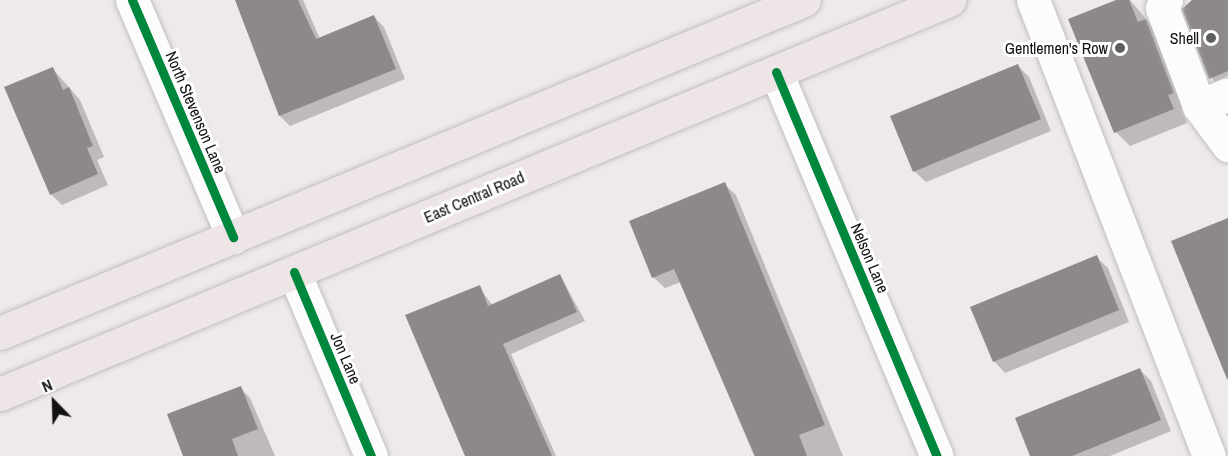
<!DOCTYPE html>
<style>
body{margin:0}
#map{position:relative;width:1228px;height:456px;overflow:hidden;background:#eee9ea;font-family:"Archivo Narrow",sans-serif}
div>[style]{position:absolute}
.shadow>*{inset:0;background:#0003}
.building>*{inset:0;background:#8d898a}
.roads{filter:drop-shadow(0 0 2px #c1bebe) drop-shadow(0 0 2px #c1bebe)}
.minor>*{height:33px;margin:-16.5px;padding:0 16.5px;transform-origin:16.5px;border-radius:16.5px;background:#fcfcfc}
.major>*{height:33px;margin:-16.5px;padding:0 16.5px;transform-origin:16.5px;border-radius:16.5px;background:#ede5e6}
.cycleway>*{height:9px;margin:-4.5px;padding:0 4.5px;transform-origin:4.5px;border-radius:4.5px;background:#00873e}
.dots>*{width:16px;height:16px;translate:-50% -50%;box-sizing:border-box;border:3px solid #fff;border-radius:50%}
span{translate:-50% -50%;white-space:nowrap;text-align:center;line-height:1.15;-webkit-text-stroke:6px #fff;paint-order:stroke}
.poi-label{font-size:16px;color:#131111}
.right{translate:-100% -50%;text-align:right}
.street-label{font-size:16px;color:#131111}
.north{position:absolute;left:24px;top:372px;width:60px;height:60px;-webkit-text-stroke:4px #fff;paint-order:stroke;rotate:337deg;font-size:16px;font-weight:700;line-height:24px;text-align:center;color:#131111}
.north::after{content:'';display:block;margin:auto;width:21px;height:27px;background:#131111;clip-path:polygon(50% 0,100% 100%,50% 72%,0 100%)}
</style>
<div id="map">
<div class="shadow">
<div style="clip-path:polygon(237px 0,303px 0,320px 39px,374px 17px,384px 27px,405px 79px,290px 126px,280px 116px,263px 73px,268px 71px)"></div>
<div style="clip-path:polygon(1120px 0,1130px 0,1160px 35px,1187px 107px,1181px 109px,1187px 123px,1130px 146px,1116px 132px)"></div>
<div style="clip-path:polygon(1196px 0,1228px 0,1228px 76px,1214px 82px,1184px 9px)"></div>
<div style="clip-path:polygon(1018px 66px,1029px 77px,1051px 131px,926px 182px,914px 171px)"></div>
<div style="clip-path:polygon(52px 68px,80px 100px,104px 157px,97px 160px,108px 185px,62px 205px,51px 194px)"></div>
<div style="clip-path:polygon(724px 184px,736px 195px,843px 456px,754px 456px,681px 282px,665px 288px,653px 277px)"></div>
<div style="clip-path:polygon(1096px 257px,1108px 268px,1129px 322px,1005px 373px,994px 361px)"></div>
<div style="clip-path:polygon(560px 275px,585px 321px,511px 354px,556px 456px,466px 456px,479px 287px,493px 306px)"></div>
<div style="clip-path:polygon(1139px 369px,1151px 381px,1171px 431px,1110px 456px,1032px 456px)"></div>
<div style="clip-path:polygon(240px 388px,250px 398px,275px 456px,187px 456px)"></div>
</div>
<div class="building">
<div style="clip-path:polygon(235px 0,298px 0,316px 39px,374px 15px,396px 69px,279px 116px)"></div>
<div style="clip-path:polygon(1116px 0,1129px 0,1138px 22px,1146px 19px,1174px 93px,1168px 95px,1174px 109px,1114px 133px,1068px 19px)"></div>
<div style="clip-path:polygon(1192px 0,1228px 0,1228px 71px,1209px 79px,1182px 9px)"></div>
<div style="clip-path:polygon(1018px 64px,1041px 119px,913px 172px,890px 116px)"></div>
<div style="clip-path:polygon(53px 67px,63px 90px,69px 87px,93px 146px,87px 148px,98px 174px,50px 195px,4px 87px)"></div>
<div style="clip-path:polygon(725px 182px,825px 425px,799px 435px,807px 456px,755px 456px,674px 269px,652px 278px,629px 221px)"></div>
<div style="clip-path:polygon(1228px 218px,1228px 379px,1227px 379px,1171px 241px)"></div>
<div style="clip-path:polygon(1097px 255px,1119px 310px,993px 362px,970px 307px)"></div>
<div style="clip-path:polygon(560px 274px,577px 312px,503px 344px,552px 456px,465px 456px,405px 315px,480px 285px,488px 306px)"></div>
<div style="clip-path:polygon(1140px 368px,1161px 420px,1072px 456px,1030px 456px,1015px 418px)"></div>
<div style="clip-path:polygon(241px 386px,258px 429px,232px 439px,238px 456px,183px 456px,167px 414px)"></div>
</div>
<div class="roads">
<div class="minor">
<div style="left:132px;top:0;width:258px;rotate:66.9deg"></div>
<div style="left:1033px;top:0;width:489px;rotate:68.9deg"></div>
<div style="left:1166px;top:0;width:9px;rotate:117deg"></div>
<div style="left:1162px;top:8px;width:105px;rotate:69.3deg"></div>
<div style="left:1199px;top:106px;width:49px;rotate:53.4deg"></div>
<div style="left:776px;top:72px;width:416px;rotate:67.3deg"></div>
<div style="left:1199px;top:106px;width:31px;rotate:-22deg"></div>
<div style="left:294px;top:272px;width:199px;rotate:67.3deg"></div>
</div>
<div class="major">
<div style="left:0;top:333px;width:870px;rotate:-22.5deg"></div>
<div style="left:0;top:394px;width:1028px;rotate:-22.55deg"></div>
</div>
</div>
<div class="cycleway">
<div style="left:132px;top:0;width:258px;rotate:66.9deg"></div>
<div style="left:776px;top:72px;width:416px;rotate:67.3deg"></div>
<div style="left:294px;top:272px;width:199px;rotate:67.3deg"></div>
</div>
<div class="dots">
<div style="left:1211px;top:38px;background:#605d5d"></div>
<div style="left:1120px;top:48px;background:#605d5d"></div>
</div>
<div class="poi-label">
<span class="right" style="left:1199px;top:38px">Shell</span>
<span class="right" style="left:1108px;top:48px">Gentlemen's Row</span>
</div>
<div class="street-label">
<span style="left:196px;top:112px;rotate:67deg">North Stevenson Lane</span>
<span style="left:474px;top:197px;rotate:-23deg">East Central Road</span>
<span style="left:870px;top:258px;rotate:67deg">Nelson Lane</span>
<span style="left:346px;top:358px;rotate:67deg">Jon Lane</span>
</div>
<div class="north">N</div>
</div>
